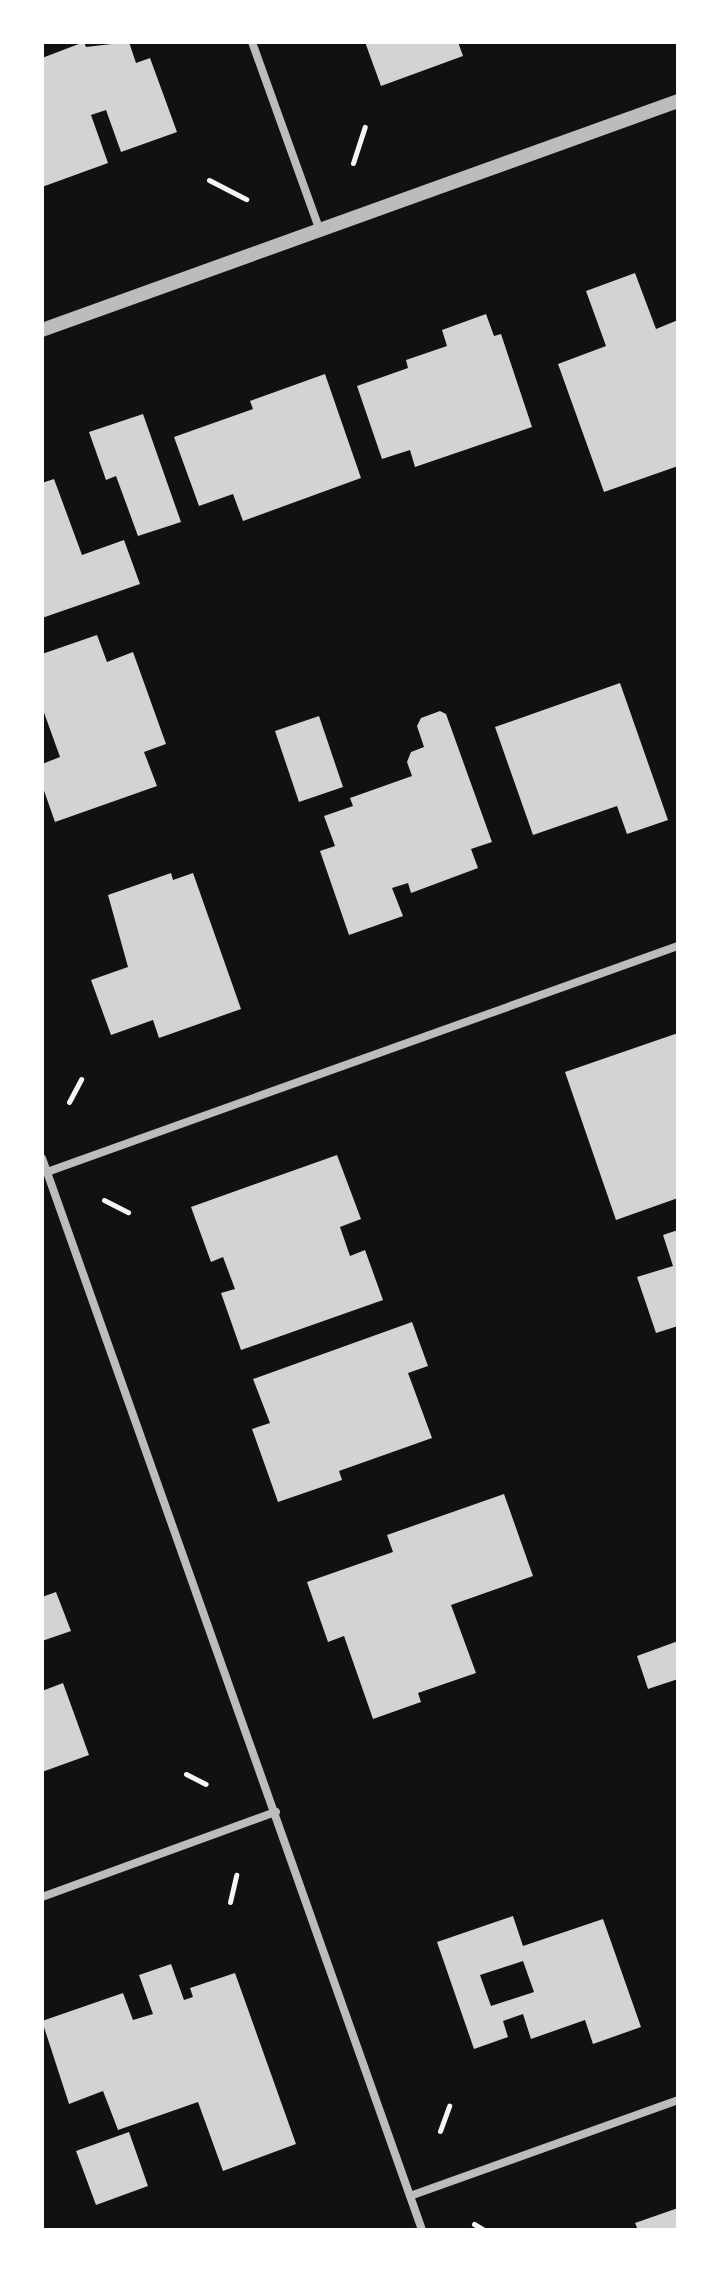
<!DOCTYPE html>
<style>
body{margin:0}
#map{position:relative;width:720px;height:2272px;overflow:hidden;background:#111;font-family:"Space Grotesk",sans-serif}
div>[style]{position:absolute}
.building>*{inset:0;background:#d3d3d3}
.path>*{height:5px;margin:-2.5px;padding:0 2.5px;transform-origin:2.5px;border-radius:2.5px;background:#f5f5f5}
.minor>*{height:8px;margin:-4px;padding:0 4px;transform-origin:4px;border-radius:4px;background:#bcbcbc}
.tertiary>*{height:14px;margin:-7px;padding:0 7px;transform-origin:7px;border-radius:7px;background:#bcbcbc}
span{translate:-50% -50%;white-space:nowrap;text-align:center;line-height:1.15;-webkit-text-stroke:7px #fff;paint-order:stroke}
.frame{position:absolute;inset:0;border:44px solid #fff;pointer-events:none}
</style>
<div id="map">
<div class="building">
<div style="clip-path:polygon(84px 42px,86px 47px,129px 42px,136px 63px,150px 58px,177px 132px,121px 152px,106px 110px,91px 115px,108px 163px,42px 187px,42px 58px)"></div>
<div style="clip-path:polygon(365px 42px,458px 42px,463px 56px,381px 86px)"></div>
<div style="clip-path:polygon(635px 273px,656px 329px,678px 320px,678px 466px,604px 492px,558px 364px,606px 346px,586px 291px)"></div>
<div style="clip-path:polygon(486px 314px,494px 336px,501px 334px,532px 427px,415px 467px,410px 450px,382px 459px,357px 386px,408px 368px,406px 360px,447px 346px,442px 330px)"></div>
<div style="clip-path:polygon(325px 374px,361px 478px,243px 521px,233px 494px,199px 506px,174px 437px,253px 409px,250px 401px)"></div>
<div style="clip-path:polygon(143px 414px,181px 522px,138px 536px,116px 476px,106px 480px,89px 432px)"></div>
<div style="clip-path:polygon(54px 479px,82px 555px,124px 540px,140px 584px,42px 618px,42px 483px)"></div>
<div style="clip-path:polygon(97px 635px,107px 662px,133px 652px,166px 744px,144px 752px,157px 786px,55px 822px,42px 785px,42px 764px,60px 757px,42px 707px,42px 654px)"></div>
<div style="clip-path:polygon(620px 683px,668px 820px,627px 834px,617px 806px,533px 835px,495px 727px)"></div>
<div style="clip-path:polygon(440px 711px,446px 714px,492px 842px,471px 849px,478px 868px,411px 893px,408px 883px,392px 888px,403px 916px,349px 935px,320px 851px,335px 846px,324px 816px,353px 806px,350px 798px,412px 776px,407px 762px,411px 752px,424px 747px,417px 726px,421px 718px)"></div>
<div style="clip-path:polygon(319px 716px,343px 787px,299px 802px,275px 731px)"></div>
<div style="clip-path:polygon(171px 873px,173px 880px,193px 873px,241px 1009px,159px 1038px,153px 1020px,111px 1035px,91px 980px,128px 967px,108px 895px)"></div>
<div style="clip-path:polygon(678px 1033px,678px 1198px,616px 1220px,565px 1072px)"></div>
<div style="clip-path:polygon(337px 1155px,361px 1219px,340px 1227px,350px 1256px,365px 1250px,383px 1300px,241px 1350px,221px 1293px,235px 1289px,223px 1257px,211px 1262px,191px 1207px)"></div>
<div style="clip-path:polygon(678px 1230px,678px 1326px,656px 1333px,637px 1277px,673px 1266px,663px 1235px)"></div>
<div style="clip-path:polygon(412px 1322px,428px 1366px,408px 1373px,432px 1438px,339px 1471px,342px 1480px,278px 1502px,252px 1429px,270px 1423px,253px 1379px)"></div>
<div style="clip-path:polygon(504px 1494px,533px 1576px,451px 1605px,476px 1673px,418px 1693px,421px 1702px,373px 1719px,344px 1636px,328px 1642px,307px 1582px,393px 1552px,387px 1535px)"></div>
<div style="clip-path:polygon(56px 1592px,71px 1631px,42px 1641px,42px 1597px)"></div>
<div style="clip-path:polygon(678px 1641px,678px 1679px,648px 1689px,637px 1656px)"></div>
<div style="clip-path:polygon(63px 1683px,89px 1755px,42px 1772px,42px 1691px)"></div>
<div style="clip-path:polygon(evenodd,513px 1916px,523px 1946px,603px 1919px,641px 2027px,593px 2044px,585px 2020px,531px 2039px,523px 2014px,503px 2021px,508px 2037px,474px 2049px,437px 1942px,513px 1916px,523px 1961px,534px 1992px,491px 2006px,480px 1975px,523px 1961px)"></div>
<div style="clip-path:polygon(171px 1964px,184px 2000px,193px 1997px,190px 1988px,235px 1973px,296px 2144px,223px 2171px,198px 2102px,118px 2130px,103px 2091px,69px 2104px,42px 2021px,123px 1993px,133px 2020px,153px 2014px,139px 1975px)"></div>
<div style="clip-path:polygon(129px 2132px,148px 2186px,96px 2205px,76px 2151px)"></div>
<div style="clip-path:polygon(678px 2208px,678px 2230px,638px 2230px,635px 2223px)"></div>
</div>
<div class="path">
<div style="left:353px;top:163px;width:38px;rotate:-72deg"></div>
<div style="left:209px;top:180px;width:42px;rotate:27.2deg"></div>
<div style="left:69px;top:1102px;width:26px;rotate:-62deg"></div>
<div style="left:104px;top:1200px;width:27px;rotate:27deg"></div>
<div style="left:186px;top:1774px;width:22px;rotate:27deg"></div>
<div style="left:230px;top:1902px;width:28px;rotate:-77deg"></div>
<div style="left:440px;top:2131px;width:27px;rotate:-70deg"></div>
<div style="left:474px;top:2224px;width:12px;rotate:31deg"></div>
</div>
<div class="minor">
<div style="left:252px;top:42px;width:201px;rotate:70.2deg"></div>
<div style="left:42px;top:1158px;width:1137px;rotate:70.48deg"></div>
<div style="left:47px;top:1172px;width:670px;rotate:-19.71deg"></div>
<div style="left:42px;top:1897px;width:249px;rotate:-20deg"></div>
<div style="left:410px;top:2196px;width:285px;rotate:-19.7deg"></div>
</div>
<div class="tertiary">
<div style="left:42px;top:330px;width:676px;rotate:-19.8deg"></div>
</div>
<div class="frame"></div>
</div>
